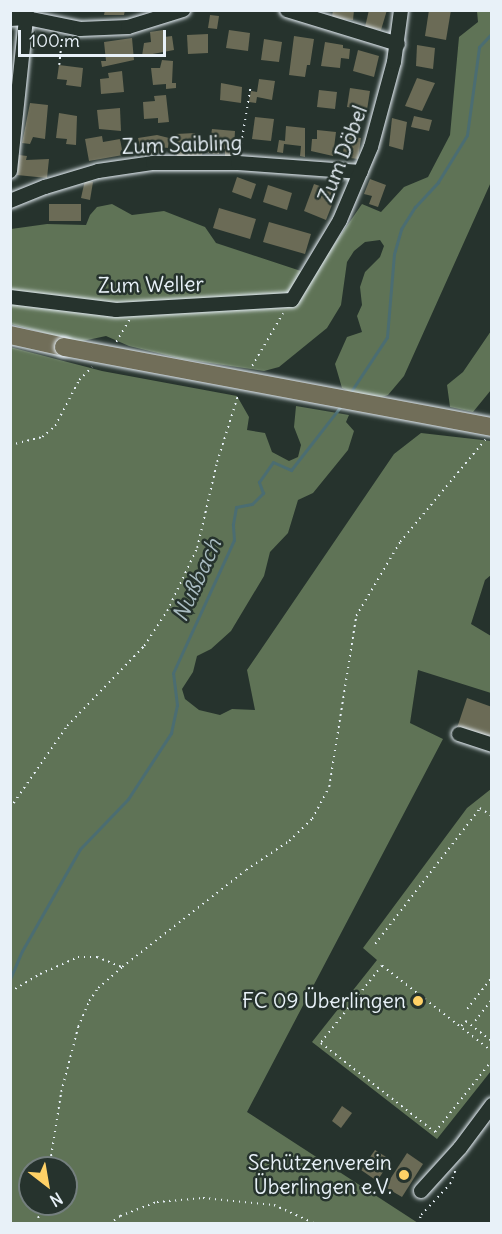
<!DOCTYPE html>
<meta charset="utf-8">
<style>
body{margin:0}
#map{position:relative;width:502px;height:1234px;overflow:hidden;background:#26332d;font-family:Delius,sans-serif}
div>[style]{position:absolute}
.green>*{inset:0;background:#5f7356}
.stream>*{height:3px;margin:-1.5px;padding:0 1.5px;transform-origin:1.5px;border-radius:1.5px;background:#4b6d72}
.building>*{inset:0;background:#6b6b56}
.path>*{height:1.5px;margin-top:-0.75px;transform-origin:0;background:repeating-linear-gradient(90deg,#e8f1f8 0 1.5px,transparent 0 6px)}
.roads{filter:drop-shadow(0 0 2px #e8f1f8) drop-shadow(0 0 2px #e8f1f8)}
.minor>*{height:14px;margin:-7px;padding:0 7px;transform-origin:7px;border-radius:7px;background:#26332d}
.major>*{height:18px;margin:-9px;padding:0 9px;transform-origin:9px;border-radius:9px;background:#716e59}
.bridges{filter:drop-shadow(0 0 2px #e8f1f8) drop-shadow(0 0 2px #e8f1f8)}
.major-bridge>*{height:18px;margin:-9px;padding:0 9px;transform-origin:9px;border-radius:9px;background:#716e59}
.dots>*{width:16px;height:16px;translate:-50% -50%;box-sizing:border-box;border:3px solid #26332d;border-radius:50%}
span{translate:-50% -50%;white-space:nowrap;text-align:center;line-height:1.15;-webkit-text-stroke:5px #26332d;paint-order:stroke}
.street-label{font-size:21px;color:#e8f1f8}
.poi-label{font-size:21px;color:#e8f1f8}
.right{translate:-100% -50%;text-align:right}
.water-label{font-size:22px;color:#a9bcc2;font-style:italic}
.frame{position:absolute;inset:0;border:12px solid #e8f1f8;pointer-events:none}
.north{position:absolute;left:18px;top:1156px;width:60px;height:60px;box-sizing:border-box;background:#26332d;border:2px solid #747f7e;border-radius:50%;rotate:149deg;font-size:16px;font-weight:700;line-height:24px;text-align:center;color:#e8f1f8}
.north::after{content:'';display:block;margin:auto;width:21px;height:27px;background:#ffd166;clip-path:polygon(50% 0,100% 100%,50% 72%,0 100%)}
.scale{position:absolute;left:18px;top:30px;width:148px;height:27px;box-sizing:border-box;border:3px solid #e8f1f8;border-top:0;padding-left:8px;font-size:18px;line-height:21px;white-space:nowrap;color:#e8f1f8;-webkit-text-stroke:4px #26332d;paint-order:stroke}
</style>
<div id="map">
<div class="green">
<div style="clip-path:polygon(477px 11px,491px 11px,491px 182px,404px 376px,388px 395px,382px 397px,353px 393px,342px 388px,335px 364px,347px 337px,362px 332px,357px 316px,362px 305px,360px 287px,365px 272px,380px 257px,384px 246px,380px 240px,365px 242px,354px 251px,347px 262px,341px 305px,327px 328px,279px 367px,264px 371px,182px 359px,129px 346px,106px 336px,78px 342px,11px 324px,11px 229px,47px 224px,86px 225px,90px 215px,97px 207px,112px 204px,132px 215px,164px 211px,205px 227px,216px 243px,313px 275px,362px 204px,381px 212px,404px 187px,428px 177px,450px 135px,459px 37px,478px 22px)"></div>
<div style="clip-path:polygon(491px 331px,491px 390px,473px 412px,450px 407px,447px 385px,463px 372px)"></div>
<div style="clip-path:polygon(evenodd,10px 347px,102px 371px,237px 396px,249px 417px,247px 430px,265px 433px,272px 452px,289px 461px,298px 457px,301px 445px,294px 427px,296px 406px,349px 415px,346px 422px,354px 431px,348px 450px,313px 493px,298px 500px,288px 533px,270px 552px,264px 576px,231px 631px,211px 649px,197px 656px,193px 672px,182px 689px,185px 699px,199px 710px,220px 715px,232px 709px,255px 710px,247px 670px,394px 454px,421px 433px,491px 441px,491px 575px,485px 580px,471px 624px,491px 636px,491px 693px,418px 670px,410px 723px,443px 739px,247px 1112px,418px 1223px,11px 1223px,10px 347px,30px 1168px,66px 1168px,66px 1204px,30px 1204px,30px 1168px)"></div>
<div style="clip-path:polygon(491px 789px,491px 1071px,437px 1139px,312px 1042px,377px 960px,363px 948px,467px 808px)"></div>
</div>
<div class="stream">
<div style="left:350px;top:393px;width:67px;rotate:-56.5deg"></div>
<div style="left:387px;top:337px;width:83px;rotate:-85.2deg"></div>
<div style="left:394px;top:254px;width:26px;rotate:-74deg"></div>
<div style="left:401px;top:229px;width:26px;rotate:-58deg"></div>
<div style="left:415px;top:207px;width:34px;rotate:-47deg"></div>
<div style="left:438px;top:182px;width:55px;rotate:-58.3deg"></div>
<div style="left:467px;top:135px;width:89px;rotate:-82.2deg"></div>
<div style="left:479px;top:47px;width:19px;rotate:-47deg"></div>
<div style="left:10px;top:979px;width:30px;rotate:-67deg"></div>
<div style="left:22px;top:951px;width:117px;rotate:-60.4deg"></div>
<div style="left:80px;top:849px;width:69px;rotate:-46.2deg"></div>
<div style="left:128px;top:799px;width:79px;rotate:-56.9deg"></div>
<div style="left:171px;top:733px;width:29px;rotate:-78deg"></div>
<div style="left:177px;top:705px;width:32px;rotate:-97deg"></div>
<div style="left:173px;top:673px;width:146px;rotate:-65.4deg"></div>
<div style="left:234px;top:540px;width:16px;rotate:-94deg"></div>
<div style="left:233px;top:524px;width:17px;rotate:-80deg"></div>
<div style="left:236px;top:507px;width:16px;rotate:-11deg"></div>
<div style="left:252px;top:504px;width:16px;rotate:-45deg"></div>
<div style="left:263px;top:493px;width:12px;rotate:-110deg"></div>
<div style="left:259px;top:482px;width:24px;rotate:-55deg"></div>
<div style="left:273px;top:462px;width:20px;rotate:24deg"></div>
<div style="left:291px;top:470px;width:81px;rotate:-52deg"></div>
</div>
<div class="building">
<div style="clip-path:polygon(105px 10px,125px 10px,124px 15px,104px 15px)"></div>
<div style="clip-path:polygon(333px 10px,354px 10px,353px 20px,336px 19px,332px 17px)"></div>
<div style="clip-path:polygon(369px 10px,387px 10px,381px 30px,365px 27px)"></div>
<div style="clip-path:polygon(429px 10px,451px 10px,446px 40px,425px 36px)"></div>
<div style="clip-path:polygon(210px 15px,219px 16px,217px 29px,208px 28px)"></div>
<div style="clip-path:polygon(163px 30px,164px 37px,172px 36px,174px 50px,142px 56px,144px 43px,151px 42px,150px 32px)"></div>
<div style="clip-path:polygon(229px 30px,250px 33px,248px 51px,226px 48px)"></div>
<div style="clip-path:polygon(208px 34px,208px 53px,188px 54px,187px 35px)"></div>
<div style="clip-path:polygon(294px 36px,314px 39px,310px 65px,307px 65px,305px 77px,289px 75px)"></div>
<div style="clip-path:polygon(132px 38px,134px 60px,102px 67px,101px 61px,106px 61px,104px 42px)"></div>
<div style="clip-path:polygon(264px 39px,282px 42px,279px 62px,261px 60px)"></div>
<div style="clip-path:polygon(325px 42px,343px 45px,343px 48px,350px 49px,349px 59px,341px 58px,340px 68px,321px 66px)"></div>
<div style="clip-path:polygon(417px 45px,435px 48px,433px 69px,416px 66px)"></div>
<div style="clip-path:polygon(358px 50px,379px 56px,374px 77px,353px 71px)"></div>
<div style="clip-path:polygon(162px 60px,173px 61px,172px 83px,176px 83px,176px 88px,166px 89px,166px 84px,153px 85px,151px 68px,160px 68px)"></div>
<div style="clip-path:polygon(59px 65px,83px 68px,81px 87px,66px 85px,67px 80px,57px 79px)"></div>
<div style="clip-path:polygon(122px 71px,124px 92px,101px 94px,100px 79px,109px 78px,108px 73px)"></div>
<div style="clip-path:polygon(417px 78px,435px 83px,422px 111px,405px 106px)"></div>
<div style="clip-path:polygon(259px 79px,275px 81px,272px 100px,257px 97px,256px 103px,249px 102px,251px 91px,257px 92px)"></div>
<div style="clip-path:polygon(221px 83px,242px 87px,241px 103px,220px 100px)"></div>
<div style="clip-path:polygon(350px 88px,370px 91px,367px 110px,347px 107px)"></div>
<div style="clip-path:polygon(319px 90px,337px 92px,335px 109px,317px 107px)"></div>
<div style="clip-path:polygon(166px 95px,169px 122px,158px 123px,158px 118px,144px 119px,143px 102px,155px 101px,154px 96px)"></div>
<div style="clip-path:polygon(30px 103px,48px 105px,45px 139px,33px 137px,30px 144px,22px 143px)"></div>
<div style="clip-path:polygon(120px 108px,121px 131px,99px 129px,97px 110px)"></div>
<div style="clip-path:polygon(59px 113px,77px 116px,76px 145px,66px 144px,67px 139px,56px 138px)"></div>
<div style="clip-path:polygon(414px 116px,432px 120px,429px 131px,411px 127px)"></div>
<div style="clip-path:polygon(255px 117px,274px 119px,271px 141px,252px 139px)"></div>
<div style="clip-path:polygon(392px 118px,407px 122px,403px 150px,389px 146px)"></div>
<div style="clip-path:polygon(286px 126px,305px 128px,305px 157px,300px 156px,301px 146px,284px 144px,283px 153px,277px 152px,279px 140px,285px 141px)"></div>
<div style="clip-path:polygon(212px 129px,235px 131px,234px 148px,237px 148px,236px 157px,225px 156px,225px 149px,219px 148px,219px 154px,208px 153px)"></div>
<div style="clip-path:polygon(317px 130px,336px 132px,333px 156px,311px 151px,312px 139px,317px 139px)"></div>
<div style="clip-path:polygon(195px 133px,196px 141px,201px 141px,202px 155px,177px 157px,176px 134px)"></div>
<div style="clip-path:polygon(157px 135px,169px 138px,168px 148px,160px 147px,161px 152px,142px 156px,138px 138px)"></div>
<div style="clip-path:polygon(102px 136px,103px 142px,120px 139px,123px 155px,89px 161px,85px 139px)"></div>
<div style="clip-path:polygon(346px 136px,361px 138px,358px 159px,342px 157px)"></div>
<div style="clip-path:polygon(19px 155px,27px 156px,26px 160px,49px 159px,47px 178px,17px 175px)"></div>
<div style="clip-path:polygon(237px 177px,256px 184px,251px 199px,232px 192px)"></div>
<div style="clip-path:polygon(370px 179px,386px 185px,378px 207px,369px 204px,372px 196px,364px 194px)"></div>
<div style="clip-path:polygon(85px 180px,93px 182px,90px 200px,81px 198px)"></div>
<div style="clip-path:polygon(314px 184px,337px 192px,326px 220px,304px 211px)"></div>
<div style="clip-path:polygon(268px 185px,292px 193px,287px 210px,263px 202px)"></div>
<div style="clip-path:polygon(49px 204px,81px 204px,81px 221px,49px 221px)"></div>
<div style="clip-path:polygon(219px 208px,256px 219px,250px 239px,213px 228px)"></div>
<div style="clip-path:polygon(269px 222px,311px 234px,305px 254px,263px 242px)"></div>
<div style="clip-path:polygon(467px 698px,492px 707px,492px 740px,457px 728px)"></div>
<div style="clip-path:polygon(342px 1106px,352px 1113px,341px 1128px,332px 1121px)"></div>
<div style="clip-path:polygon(375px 1150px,391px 1160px,377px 1181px,361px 1170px)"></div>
<div style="clip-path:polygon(407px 1153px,423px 1164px,402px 1197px,385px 1187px)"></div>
</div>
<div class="path">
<div style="left:59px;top:65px;width:29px;rotate:-84deg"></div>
<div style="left:240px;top:150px;width:62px;rotate:-80.7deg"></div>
<div style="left:116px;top:342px;width:26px;rotate:-59deg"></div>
<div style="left:252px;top:366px;width:61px;rotate:-59.7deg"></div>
<div style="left:10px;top:445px;width:33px;rotate:-14deg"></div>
<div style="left:42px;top:437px;width:17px;rotate:-40deg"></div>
<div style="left:55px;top:426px;width:52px;rotate:-62.4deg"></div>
<div style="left:79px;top:380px;width:18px;rotate:-45deg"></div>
<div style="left:10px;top:808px;width:100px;rotate:-55.2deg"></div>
<div style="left:67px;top:726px;width:111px;rotate:-46.1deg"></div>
<div style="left:144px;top:646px;width:42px;rotate:-56.7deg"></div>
<div style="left:167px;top:611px;width:70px;rotate:-64.5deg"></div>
<div style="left:197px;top:548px;width:88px;rotate:-76.9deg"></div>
<div style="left:217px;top:462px;width:70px;rotate:-72.6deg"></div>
<div style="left:375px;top:944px;width:172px;rotate:-52.3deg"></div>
<div style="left:480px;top:808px;width:14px;rotate:34deg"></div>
<div style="left:10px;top:992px;width:35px;rotate:-31deg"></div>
<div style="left:40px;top:974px;width:42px;rotate:-24.1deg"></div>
<div style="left:78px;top:957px;width:19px"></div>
<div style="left:97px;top:957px;width:27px;rotate:22deg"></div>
<div style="left:467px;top:1009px;width:41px;rotate:-52deg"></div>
<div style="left:475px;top:1021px;width:28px;rotate:-52deg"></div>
<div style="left:461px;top:1026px;width:7px;rotate:-45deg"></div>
<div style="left:466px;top:1021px;width:33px;rotate:38deg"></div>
<div style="left:492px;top:1052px;width:140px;rotate:-142deg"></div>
<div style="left:382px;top:966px;width:98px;rotate:128.4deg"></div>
<div style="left:321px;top:1043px;width:145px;rotate:38deg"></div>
<div style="left:435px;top:1132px;width:92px;rotate:-51.6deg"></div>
<div style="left:49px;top:1168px;width:77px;rotate:-81deg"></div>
<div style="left:61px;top:1092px;width:67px;rotate:-75.3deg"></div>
<div style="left:78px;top:1027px;width:28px;rotate:-67deg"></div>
<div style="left:89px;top:1001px;width:16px;rotate:-55deg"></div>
<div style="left:98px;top:988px;width:32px;rotate:-41deg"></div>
<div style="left:122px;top:967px;width:157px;rotate:-38deg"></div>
<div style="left:246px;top:870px;width:52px;rotate:-34deg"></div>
<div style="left:289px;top:841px;width:32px;rotate:-44deg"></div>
<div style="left:312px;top:819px;width:36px;rotate:-62deg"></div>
<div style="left:329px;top:787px;width:173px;rotate:-81deg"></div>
<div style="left:356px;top:616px;width:86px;rotate:-59.3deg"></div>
<div style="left:400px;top:542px;width:133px;rotate:-50.2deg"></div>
<div style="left:37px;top:1224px;width:20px;rotate:-79deg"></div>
<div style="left:109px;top:1224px;width:14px;rotate:-36deg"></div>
<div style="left:120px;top:1216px;width:40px;rotate:-21deg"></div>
<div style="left:157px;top:1202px;width:46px;rotate:-5deg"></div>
<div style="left:203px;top:1198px;width:71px;rotate:5.6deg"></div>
<div style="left:274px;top:1205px;width:46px;rotate:24.3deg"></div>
<div style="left:418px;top:1224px;width:9px;rotate:-72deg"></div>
<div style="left:421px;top:1215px;width:42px;rotate:-46.9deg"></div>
<div style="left:450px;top:1184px;width:14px;rotate:-69deg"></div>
</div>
<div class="roads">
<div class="minor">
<div style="left:287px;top:10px;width:116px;rotate:17deg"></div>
<div style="left:10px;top:19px;width:17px;rotate:-3deg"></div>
<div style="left:27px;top:18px;width:54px;rotate:11.7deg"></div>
<div style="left:80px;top:29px;width:48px;rotate:-2.4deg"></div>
<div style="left:128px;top:27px;width:58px;rotate:-17.2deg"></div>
<div style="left:10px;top:171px;width:162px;rotate:-84deg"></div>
<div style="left:10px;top:201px;width:38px;rotate:-22deg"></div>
<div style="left:45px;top:187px;width:55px;rotate:-16.8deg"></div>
<div style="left:98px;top:171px;width:56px;rotate:-8.3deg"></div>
<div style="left:153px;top:163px;width:85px"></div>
<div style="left:238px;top:163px;width:123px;rotate:4.2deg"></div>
<div style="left:10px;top:297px;width:107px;rotate:7deg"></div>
<div style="left:116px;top:310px;width:176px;rotate:-3.3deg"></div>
<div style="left:292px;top:300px;width:93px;rotate:-59deg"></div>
<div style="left:340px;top:220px;width:79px;rotate:-67deg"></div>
<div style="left:371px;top:147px;width:88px;rotate:-74.9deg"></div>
<div style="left:394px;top:62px;width:52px;rotate:-82.3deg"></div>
<div style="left:459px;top:734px;width:35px;rotate:18deg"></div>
<div style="left:421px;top:1191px;width:58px;rotate:-47.8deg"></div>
<div style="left:460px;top:1148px;width:54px;rotate:-53.3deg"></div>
</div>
<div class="major">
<div style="left:10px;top:335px;width:55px;rotate:12.5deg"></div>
</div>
</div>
<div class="bridges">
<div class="major-bridge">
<div style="left:64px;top:347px;width:435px;rotate:10.6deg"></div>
</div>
</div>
<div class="dots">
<div style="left:418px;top:1001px;background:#ffd166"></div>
<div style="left:404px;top:1175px;background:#ffd166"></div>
</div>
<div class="street-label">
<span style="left:182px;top:145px;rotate:-2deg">Zum Saibling</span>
<span style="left:343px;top:154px;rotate:-69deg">Zum Döbel</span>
<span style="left:151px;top:285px;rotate:-1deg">Zum Weller</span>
</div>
<div class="poi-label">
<span class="right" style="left:406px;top:1001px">FC 09 Überlingen</span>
<span class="right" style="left:392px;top:1175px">Schützenverein<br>Überlingen e.V.</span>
</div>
<div class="water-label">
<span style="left:197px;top:580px;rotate:-66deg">Nußbach</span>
</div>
<div class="frame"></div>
<div class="north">N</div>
<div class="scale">100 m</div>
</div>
